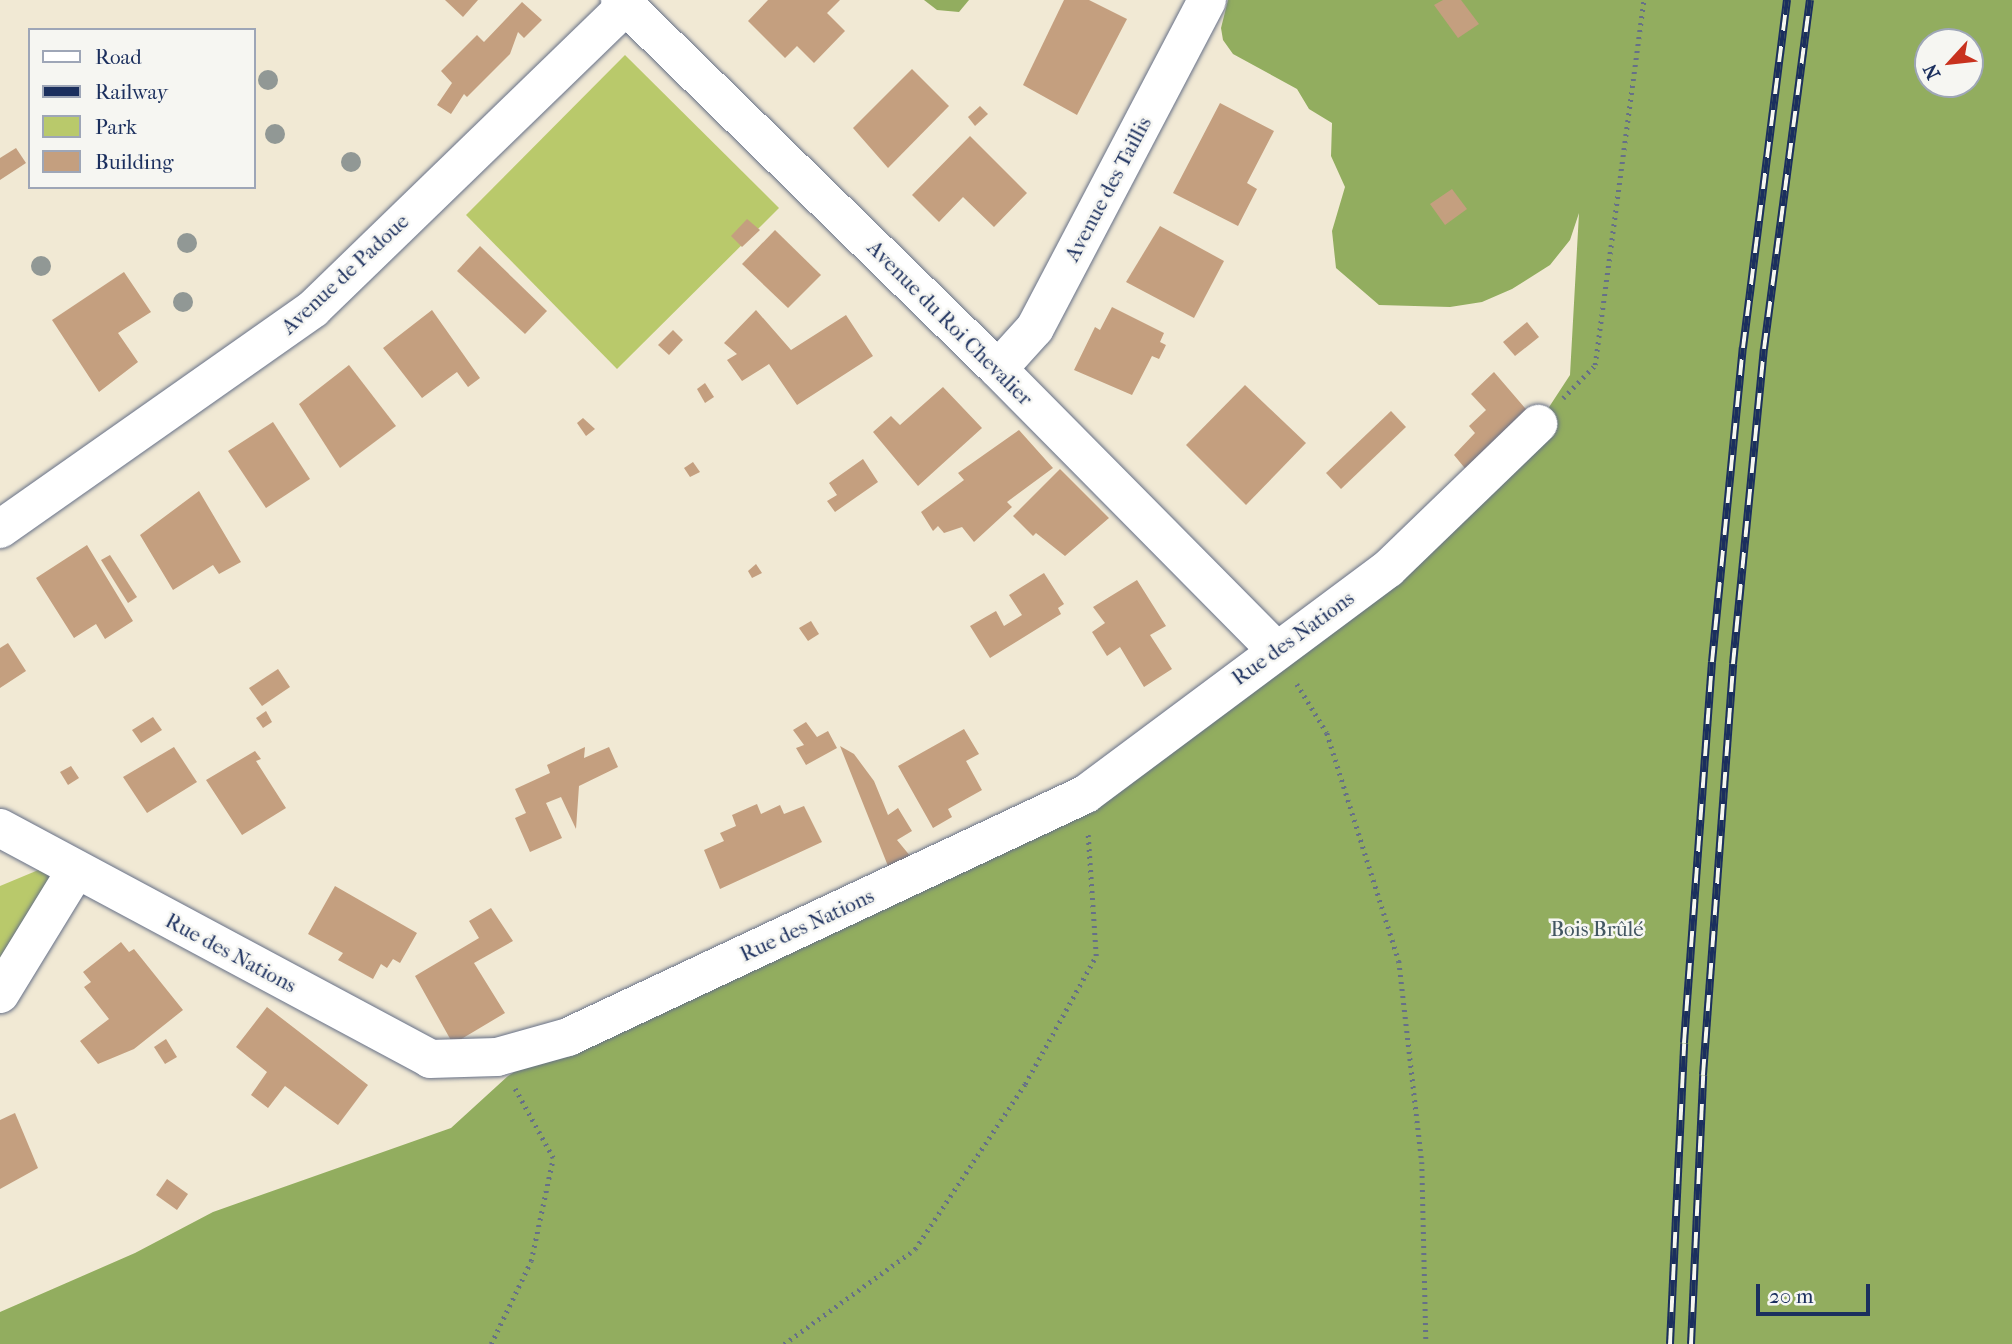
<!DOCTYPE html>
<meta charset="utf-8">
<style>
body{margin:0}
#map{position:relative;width:2012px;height:1344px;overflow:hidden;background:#f1e9d4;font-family:"IM FELL French Canon",serif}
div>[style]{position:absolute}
.green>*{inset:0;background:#b9c96b}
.forest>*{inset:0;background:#92ad5f}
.building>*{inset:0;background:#c49f7f}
.path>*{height:4.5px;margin-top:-2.25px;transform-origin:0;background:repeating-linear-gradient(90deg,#667087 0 2px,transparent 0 7px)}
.roads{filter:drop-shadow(0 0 2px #667087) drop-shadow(0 0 2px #667087)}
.street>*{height:38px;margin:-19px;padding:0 19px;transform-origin:19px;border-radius:19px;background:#fff}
.rail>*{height:8px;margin-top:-4px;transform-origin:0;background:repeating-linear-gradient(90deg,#f6f6f2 0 16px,#1b2f5e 0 32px);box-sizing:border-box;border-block:2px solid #1b2f5e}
.trees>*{width:20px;height:20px;margin:-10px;border-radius:50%;background:#919895}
span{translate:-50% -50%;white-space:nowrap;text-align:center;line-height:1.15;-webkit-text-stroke:5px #f6f6f2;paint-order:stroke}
.street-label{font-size:21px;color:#1b2f5e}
.park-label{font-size:21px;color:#425661}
.legend{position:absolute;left:28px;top:28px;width:228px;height:161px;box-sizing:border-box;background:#f6f6f2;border:2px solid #9ea6b7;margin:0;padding:9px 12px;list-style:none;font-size:21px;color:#1b2f5e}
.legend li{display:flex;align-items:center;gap:14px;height:35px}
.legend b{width:35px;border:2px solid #9ea6b7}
.north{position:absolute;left:1914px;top:28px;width:70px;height:70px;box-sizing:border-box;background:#f6f6f2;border:2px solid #9ea6b7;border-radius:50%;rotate:243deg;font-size:19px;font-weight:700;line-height:28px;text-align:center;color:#1b2f5e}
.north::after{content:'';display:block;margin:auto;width:24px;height:32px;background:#c8321e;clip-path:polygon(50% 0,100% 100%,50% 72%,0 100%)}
.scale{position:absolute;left:1756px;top:1284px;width:114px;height:32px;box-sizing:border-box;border:4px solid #1b2f5e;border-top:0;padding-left:9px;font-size:21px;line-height:24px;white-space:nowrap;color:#1b2f5e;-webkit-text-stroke:5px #f6f6f2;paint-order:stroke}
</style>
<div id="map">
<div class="green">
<div style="clip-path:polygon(625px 55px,779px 208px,617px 369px,466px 215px)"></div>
<div style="clip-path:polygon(60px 861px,0 994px,0 886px)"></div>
</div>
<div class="forest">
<div style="clip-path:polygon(924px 0,969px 0,959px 12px,937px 10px)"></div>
<div style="clip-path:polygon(evenodd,1228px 0,2012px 0,2012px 1344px,0 1344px,0 1312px,135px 1253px,213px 1212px,451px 1128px,508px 1076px,568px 1037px,1071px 801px,1538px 424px,1570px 375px,1579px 213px,1570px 240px,1550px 265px,1512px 289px,1482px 302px,1450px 307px,1379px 305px,1336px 268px,1332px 231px,1345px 187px,1331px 156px,1332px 123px,1309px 109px,1297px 89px,1233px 54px,1223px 40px,1221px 28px,1228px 0,1928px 42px,1970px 42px,1970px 84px,1928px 84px,1928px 42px)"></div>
</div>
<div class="building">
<div style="clip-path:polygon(445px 0,478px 0,463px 17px)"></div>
<div style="clip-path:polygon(768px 0,840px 0,827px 13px,845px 31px,814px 63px,797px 46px,785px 58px,748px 21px)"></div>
<div style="clip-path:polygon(1064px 0,1089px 0,1127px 19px,1077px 115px,1023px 85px)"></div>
<div style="clip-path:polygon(1443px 0,1461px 0,1479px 24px,1458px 38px,1434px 5px)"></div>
<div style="clip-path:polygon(522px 2px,542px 20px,524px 38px,518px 32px,510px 54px,467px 97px,464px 94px,451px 114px,437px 105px,452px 83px,441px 71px,477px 35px,484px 42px)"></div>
<div style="clip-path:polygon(912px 69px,949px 106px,888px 168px,853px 128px)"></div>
<div style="clip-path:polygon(1220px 103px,1274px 131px,1247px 183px,1257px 189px,1238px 226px,1173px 193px)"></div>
<div style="clip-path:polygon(980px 106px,988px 114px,975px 126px,968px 117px)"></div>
<div style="clip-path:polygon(970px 136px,1027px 193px,994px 227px,963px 197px,939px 222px,912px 195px)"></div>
<div style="clip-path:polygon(16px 148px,26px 163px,0 180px,0 158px)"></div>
<div style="clip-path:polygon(1452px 189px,1467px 209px,1445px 225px,1430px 204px)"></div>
<div style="clip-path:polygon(747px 219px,760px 230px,742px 247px,731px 236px)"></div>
<div style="clip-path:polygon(1160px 226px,1224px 261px,1194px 318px,1126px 282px)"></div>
<div style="clip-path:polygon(775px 230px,821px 275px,788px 308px,742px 264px)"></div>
<div style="clip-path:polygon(480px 246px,547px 311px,525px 334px,457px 271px)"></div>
<div style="clip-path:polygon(124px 272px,151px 312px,118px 333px,138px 362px,99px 392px,52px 320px)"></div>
<div style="clip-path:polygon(1112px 307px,1164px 333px,1160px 342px,1166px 345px,1159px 359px,1152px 356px,1132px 395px,1074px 370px,1095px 327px,1100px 330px)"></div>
<div style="clip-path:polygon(432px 310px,480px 378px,468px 387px,457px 372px,422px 398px,383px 348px)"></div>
<div style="clip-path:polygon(756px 310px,791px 350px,846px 315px,873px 356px,797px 405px,769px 364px,742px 381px,727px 360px,737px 354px,724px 343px)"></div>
<div style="clip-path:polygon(1527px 322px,1539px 337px,1515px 356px,1503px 342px)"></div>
<div style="clip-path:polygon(673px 330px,683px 340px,669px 355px,658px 345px)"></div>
<div style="clip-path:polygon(349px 365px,396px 426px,340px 468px,299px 404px)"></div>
<div style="clip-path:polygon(1494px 372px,1531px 415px,1468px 472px,1454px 455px,1475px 433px,1469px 426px,1486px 410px,1471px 394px)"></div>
<div style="clip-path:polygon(705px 383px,714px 397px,705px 403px,697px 389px)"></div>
<div style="clip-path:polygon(1245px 385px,1306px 443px,1246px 505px,1186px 445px)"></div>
<div style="clip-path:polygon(943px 387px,982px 428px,918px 486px,873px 432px,891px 416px,900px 425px)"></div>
<div style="clip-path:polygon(1391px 411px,1406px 427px,1341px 489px,1326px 473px)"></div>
<div style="clip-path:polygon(583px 418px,595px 429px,586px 436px,577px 423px)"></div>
<div style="clip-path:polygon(273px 422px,310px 479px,266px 508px,228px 451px)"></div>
<div style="clip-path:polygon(1019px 430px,1053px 468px,1007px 502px,1012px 507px,974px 542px,962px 527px,944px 533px,938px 526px,933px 531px,921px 512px,964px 480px,958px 473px)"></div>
<div style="clip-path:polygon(863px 459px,878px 482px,835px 512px,827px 501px,837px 495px,829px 483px)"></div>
<div style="clip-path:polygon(693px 462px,700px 472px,690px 477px,684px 468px)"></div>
<div style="clip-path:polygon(1060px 469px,1109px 518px,1065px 556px,1036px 533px,1033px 536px,1013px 516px)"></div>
<div style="clip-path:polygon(199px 491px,241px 562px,219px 574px,213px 565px,173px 590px,140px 535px)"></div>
<div style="clip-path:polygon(87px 545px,133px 621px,105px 639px,96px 624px,74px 638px,36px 578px)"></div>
<div style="clip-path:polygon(110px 555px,137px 597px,128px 603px,101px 560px)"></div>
<div style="clip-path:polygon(756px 564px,762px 573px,752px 578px,748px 571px)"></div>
<div style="clip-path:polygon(1044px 573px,1064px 604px,1058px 608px,1061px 614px,990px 658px,970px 626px,996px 611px,1004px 626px,1022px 615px,1009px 595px)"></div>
<div style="clip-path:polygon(1137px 580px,1166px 626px,1150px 635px,1172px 669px,1144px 687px,1120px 647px,1107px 656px,1092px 632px,1105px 623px,1093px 607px)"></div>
<div style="clip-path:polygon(811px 621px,819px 634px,808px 641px,799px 628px)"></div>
<div style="clip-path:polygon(8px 643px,26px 671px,0 688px,0 648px)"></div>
<div style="clip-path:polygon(278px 669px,290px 687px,262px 706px,249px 688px)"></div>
<div style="clip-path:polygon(266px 711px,272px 722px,263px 728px,256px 718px)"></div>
<div style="clip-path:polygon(153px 717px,162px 730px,141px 743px,132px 730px)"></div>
<div style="clip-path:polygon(806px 722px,817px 737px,828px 731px,837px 748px,806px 765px,796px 748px,804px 745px,793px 730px)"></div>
<div style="clip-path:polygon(964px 729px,979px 754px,966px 761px,982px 790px,948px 809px,952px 817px,933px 828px,898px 766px)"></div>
<div style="clip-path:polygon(840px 746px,854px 754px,874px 781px,888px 815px,898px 808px,912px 831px,897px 840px,911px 857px,892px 876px)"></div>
<div style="clip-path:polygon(174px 747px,197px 782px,147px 813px,123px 777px)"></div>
<div style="clip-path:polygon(585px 747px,584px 758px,609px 747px,618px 767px,579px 786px,576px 829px,561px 797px,546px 803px,562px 838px,530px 852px,515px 818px,526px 813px,515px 789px,550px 773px,547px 765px)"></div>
<div style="clip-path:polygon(255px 751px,261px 759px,256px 761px,286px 808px,242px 835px,206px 780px)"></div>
<div style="clip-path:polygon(71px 766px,79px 778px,68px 785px,60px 772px)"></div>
<div style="clip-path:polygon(757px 804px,761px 814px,780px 805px,784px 814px,804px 806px,822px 842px,720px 889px,704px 850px,724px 841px,720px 833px,736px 826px,732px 815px)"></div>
<div style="clip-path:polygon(335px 886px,417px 933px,400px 963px,393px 959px,387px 968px,381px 964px,373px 979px,338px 960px,343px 953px,308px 934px)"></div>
<div style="clip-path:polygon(491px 908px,513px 941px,474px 963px,505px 1013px,453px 1044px,415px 976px,479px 938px,469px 921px)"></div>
<div style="clip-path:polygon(121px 942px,129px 952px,134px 949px,183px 1010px,134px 1049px,98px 1064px,80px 1041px,109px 1019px,84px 987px,91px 982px,83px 972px)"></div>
<div style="clip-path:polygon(267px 1007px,368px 1085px,338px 1125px,285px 1086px,268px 1108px,251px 1095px,267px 1072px,236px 1047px)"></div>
<div style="clip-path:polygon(166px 1039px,177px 1057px,165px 1064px,154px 1047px)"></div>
<div style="clip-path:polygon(15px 1113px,38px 1168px,0 1189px,0 1120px)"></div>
<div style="clip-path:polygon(167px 1179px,188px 1194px,177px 1210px,156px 1195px)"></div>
</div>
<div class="path">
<div style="left:1563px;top:398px;width:46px;rotate:-45.9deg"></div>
<div style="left:1595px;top:365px;width:368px;rotate:-82.4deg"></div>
<div style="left:1297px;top:684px;width:57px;rotate:58.5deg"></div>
<div style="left:1327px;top:733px;width:239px;rotate:72.5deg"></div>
<div style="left:1399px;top:961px;width:202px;rotate:83.5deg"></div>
<div style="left:1422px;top:1162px;width:182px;rotate:88.7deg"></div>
<div style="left:491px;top:1344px;width:92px;rotate:-64.3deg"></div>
<div style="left:531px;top:1261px;width:105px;rotate:-77.9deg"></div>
<div style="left:553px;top:1158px;width:79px;rotate:-118.8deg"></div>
<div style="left:784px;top:1344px;width:162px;rotate:-35.9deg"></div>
<div style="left:915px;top:1249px;width:198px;rotate:-56.3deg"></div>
<div style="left:1025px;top:1084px;width:146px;rotate:-61deg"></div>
<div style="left:1096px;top:956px;width:122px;rotate:-93.8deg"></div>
</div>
<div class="roads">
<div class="street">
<div style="left:620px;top:0;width:528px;rotate:44.31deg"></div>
<div style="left:998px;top:369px;width:395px;rotate:45.3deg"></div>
<div style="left:998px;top:369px;width:55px;rotate:-47.9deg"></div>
<div style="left:1035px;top:328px;width:370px;rotate:-62.3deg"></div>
<div style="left:0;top:529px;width:383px;rotate:-35.1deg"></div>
<div style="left:313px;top:309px;width:436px;rotate:-44.1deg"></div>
<div style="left:0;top:828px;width:488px;rotate:28.2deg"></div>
<div style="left:430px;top:1059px;width:67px;rotate:-1.7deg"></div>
<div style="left:497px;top:1057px;width:74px;rotate:-15.7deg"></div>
<div style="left:568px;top:1037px;width:572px;rotate:-25.13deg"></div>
<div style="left:1086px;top:794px;width:377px;rotate:-36.7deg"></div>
<div style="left:1388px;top:569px;width:209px;rotate:-44deg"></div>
<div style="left:0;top:994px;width:145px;rotate:-58.5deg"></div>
</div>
</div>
<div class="rail">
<div style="left:1670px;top:1344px;width:301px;rotate:-87.3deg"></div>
<div style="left:1684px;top:1043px;width:382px;rotate:-85.8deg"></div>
<div style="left:1712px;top:662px;width:316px;rotate:-84.4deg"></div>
<div style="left:1743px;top:348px;width:351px;rotate:-82.8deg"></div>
<div style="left:1691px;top:1344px;width:269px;rotate:-87.4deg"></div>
<div style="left:1703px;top:1075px;width:412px;rotate:-85.8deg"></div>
<div style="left:1733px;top:664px;width:317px;rotate:-84.4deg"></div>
<div style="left:1764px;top:349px;width:352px;rotate:-82.5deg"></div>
</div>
<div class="trees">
<div style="left:268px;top:80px"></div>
<div style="left:275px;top:134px"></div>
<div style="left:351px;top:162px"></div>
<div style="left:187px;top:243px"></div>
<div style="left:41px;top:266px"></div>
<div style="left:183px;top:302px"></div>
</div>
<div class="street-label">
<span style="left:1108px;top:189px;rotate:-62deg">Avenue des Taillis</span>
<span style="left:345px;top:274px;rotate:-43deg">Avenue de Padoue</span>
<span style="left:950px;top:323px;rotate:45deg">Avenue du Roi Chevalier</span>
<span style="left:1293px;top:638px;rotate:-36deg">Rue des Nations</span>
<span style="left:807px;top:925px;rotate:-25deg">Rue des Nations</span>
<span style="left:231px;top:953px;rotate:28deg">Rue des Nations</span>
</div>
<div class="park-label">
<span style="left:1597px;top:929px">Bois Brûlé</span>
</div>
<ul class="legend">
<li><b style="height:9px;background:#fff"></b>Road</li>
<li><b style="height:9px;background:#1b2f5e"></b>Railway</li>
<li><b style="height:19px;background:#b9c96b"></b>Park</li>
<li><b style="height:19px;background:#c49f7f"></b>Building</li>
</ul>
<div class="north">N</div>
<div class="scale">20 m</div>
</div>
